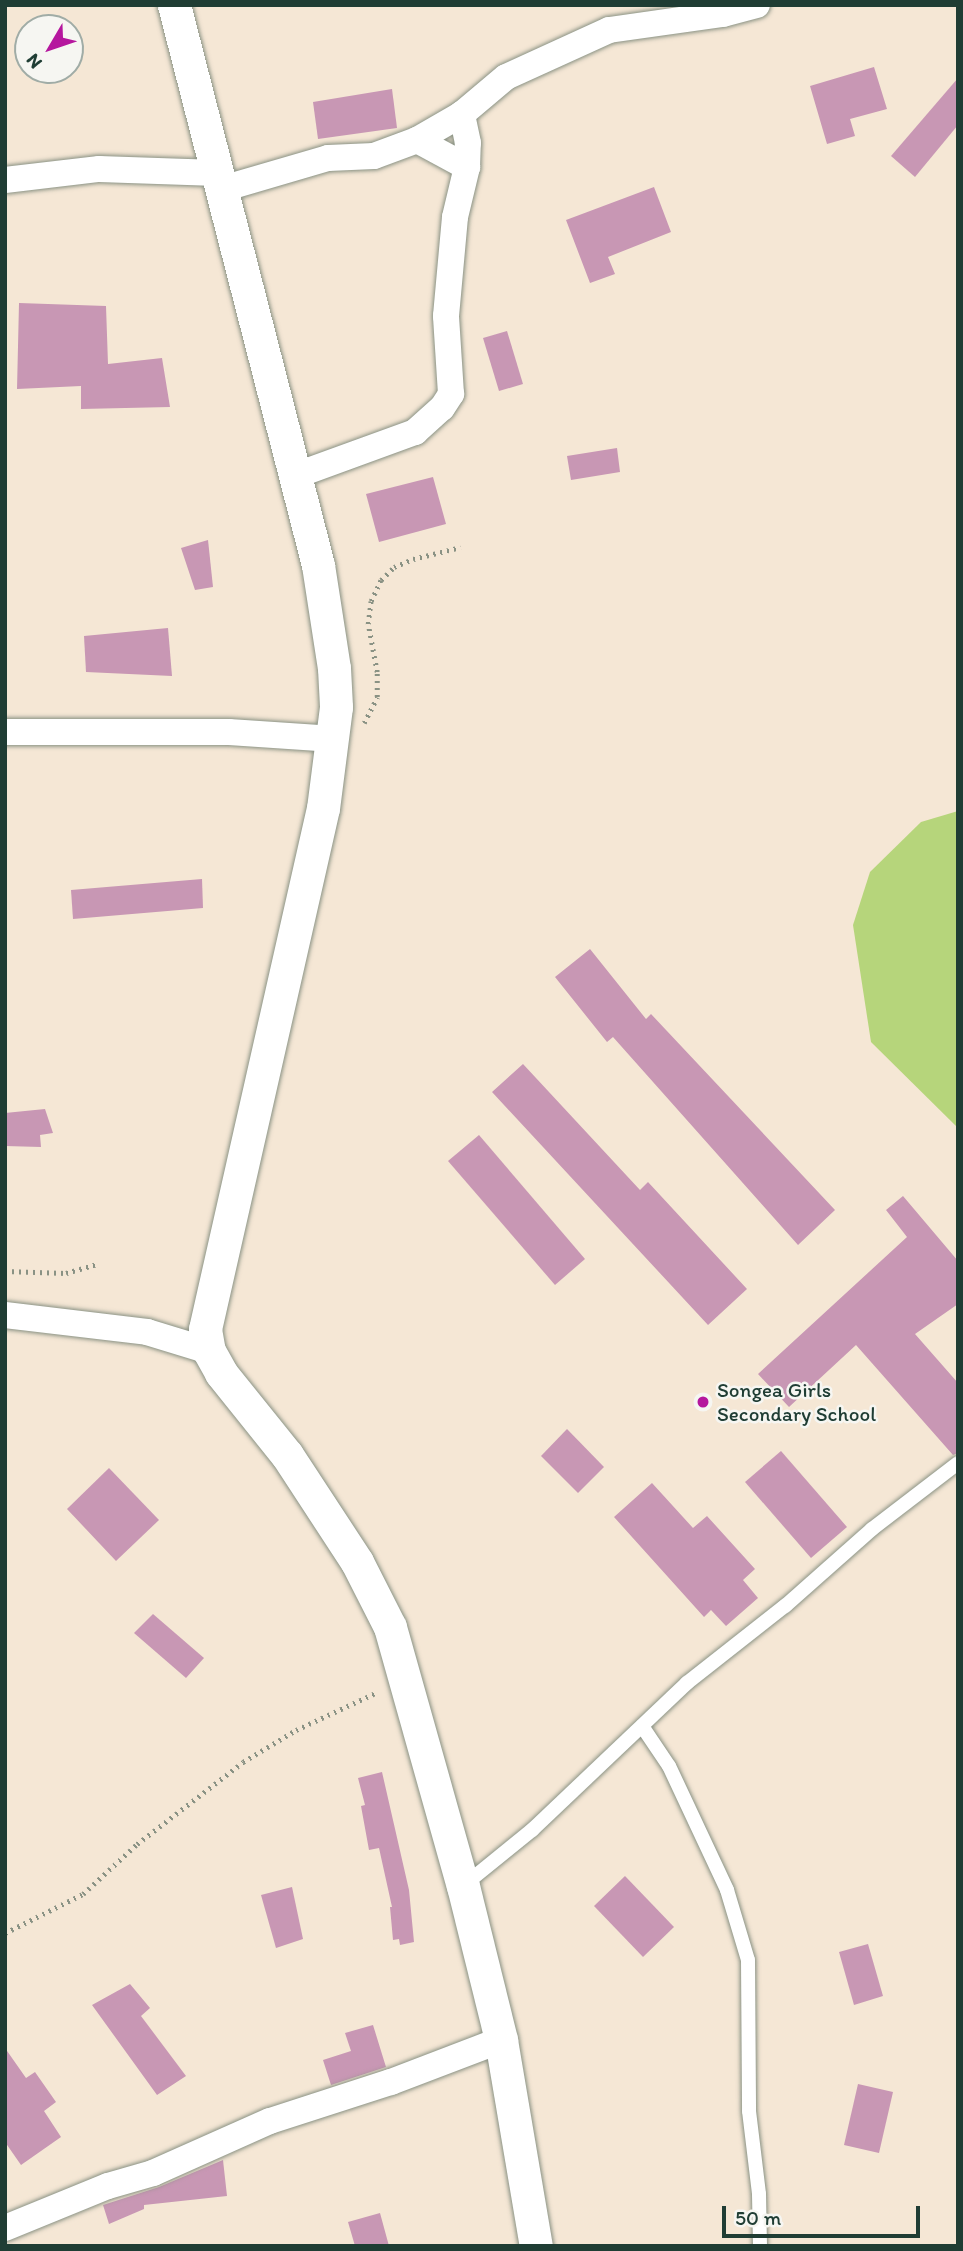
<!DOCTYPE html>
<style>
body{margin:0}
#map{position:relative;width:963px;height:2251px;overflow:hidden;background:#f5e7d5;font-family:Itim,sans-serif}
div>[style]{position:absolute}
.green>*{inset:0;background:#b6d57b}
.building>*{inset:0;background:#c897b4}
.path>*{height:4.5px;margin-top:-2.25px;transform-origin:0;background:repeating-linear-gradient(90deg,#8a9284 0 2px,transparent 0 7px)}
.roads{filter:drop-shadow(0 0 2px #8a9284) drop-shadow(0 0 2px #8a9284)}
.service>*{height:14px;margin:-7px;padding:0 7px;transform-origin:7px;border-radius:7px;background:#fff}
.minor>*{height:26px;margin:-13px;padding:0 13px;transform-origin:13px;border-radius:13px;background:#fff}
.tertiary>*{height:33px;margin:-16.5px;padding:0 16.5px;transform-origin:16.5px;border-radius:16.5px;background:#fff}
.dots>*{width:19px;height:19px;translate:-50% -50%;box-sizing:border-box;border:4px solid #f6f6f2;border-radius:50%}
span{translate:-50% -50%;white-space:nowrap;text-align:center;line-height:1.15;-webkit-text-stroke:5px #f6f6f2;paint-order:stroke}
.poi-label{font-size:21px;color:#1f3d34}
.left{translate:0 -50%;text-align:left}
.frame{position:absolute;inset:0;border:7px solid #1f3d34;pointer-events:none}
.north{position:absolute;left:14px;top:14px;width:70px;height:70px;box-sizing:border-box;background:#f6f6f2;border:2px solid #a0aca6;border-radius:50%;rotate:231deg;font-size:19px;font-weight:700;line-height:28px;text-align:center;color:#1f3d34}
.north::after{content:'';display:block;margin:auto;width:24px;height:32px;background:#b5179e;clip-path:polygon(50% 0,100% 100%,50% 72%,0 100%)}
.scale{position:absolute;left:722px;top:2206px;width:198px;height:32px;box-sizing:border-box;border:4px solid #1f3d34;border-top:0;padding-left:9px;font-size:21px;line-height:24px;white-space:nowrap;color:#1f3d34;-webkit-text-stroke:5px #f6f6f2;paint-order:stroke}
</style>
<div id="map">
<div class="green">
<div style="clip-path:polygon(958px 811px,958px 1128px,871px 1042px,853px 925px,870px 872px,921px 822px)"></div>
</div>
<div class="building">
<div style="clip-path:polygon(874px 67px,887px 109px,850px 119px,855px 136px,827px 144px,810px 86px)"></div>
<div style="clip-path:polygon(958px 78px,958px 125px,915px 177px,891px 156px)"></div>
<div style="clip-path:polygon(392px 89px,397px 128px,318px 139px,313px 102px)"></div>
<div style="clip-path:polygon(654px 187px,671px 232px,608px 257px,615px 274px,590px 283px,566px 220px)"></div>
<div style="clip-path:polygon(19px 303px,106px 306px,108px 364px,162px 358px,170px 407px,81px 409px,81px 386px,17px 389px)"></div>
<div style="clip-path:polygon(507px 331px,523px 384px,499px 391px,483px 338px)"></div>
<div style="clip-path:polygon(617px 448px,620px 472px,571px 480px,567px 456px)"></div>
<div style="clip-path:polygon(433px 477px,446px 524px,379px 542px,366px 494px)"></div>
<div style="clip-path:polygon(208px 540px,213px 587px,195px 590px,181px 548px)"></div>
<div style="clip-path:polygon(168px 628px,172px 676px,86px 672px,84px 636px)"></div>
<div style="clip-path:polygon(202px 879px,203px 908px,73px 919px,71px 890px)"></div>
<div style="clip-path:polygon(590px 949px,646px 1019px,651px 1014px,835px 1210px,798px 1245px,613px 1037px,607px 1042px,555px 977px)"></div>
<div style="clip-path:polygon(523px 1064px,640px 1190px,648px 1182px,747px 1289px,708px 1325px,492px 1092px)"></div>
<div style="clip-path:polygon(45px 1109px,53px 1133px,40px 1135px,41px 1147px,5px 1146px,5px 1113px)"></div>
<div style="clip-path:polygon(479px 1135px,585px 1259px,555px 1285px,448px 1161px)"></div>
<div style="clip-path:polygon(903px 1196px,958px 1261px,958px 1304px,915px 1334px,958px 1383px,958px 1453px,953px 1455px,856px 1345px,789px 1407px,758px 1374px,907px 1237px,886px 1210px)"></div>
<div style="clip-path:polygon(567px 1429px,604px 1467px,578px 1493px,541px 1456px)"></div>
<div style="clip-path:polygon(781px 1451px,847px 1527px,811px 1558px,745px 1482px)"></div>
<div style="clip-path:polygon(109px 1468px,159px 1520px,116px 1561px,67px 1509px)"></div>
<div style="clip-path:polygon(652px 1483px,693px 1528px,707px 1516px,755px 1569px,743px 1580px,758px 1598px,726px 1626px,711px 1610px,704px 1617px,614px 1517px)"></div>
<div style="clip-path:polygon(153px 1614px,204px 1658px,186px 1678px,134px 1633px)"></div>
<div style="clip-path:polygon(382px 1772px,409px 1890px,414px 1942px,400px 1945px,399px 1939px,393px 1940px,390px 1907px,392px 1907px,379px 1848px,369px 1850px,361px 1806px,365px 1805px,358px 1778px)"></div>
<div style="clip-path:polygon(625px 1876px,674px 1927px,643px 1957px,594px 1906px)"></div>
<div style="clip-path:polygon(292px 1887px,303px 1939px,276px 1948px,261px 1895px)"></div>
<div style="clip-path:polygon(868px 1944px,883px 1996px,854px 2005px,839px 1952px)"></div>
<div style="clip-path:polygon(130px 1984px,150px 2008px,141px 2016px,186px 2076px,157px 2095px,92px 2005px)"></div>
<div style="clip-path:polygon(373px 2025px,386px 2067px,331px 2085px,323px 2060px,351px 2051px,345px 2033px)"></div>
<div style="clip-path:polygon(5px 2048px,26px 2078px,35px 2072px,56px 2102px,44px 2111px,61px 2137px,21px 2165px,5px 2142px)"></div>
<div style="clip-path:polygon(858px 2084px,893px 2092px,879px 2153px,844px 2145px)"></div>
<div style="clip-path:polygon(223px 2160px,227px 2196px,144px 2205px,144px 2209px,109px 2224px,103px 2205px,159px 2187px)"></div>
<div style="clip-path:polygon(380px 2213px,389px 2246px,355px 2246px,348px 2222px)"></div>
</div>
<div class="path">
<div style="left:364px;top:723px;width:29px;rotate:-63deg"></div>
<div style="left:377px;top:697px;width:25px;rotate:-90deg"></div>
<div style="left:377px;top:672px;width:49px;rotate:-100.6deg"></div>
<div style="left:368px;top:624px;width:23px;rotate:-83deg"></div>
<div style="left:371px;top:601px;width:23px;rotate:-65deg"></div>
<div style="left:381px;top:580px;width:18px;rotate:-45deg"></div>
<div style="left:394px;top:567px;width:21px;rotate:-23deg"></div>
<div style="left:413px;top:559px;width:49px;rotate:-14deg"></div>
<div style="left:5px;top:1271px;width:61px;rotate:1.9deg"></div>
<div style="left:66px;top:1273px;width:33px;rotate:-16deg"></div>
<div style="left:5px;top:1933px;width:87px;rotate:-26.6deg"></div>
<div style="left:83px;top:1894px;width:74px;rotate:-42.8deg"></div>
<div style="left:137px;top:1844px;width:134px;rotate:-37.7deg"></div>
<div style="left:243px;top:1762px;width:62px;rotate:-31.1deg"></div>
<div style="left:296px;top:1730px;width:90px;rotate:-24.9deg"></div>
</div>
<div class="roads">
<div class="service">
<div style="left:642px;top:1726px;width:48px;rotate:56deg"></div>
<div style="left:669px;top:1766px;width:137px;rotate:64.9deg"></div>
<div style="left:727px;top:1890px;width:73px;rotate:73.3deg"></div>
<div style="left:748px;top:1960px;width:151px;rotate:89.6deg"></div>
<div style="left:749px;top:2111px;width:84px;rotate:83.1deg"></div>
<div style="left:759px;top:2194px;width:52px;rotate:88.9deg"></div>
<div style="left:463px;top:1886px;width:89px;rotate:-39.1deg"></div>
<div style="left:532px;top:1830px;width:214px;rotate:-43.5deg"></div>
<div style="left:687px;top:1683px;width:125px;rotate:-38.2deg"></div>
<div style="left:785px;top:1606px;width:116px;rotate:-41.5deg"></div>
<div style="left:872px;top:1529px;width:108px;rotate:-37.5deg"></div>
</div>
<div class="minor">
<div style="left:417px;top:140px;width:57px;rotate:28.4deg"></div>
<div style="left:5px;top:180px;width:95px;rotate:-6.7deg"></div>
<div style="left:99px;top:169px;width:118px;rotate:1.9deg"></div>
<div style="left:222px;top:189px;width:110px;rotate:-16.3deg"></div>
<div style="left:328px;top:158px;width:46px;rotate:-2.5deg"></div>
<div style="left:374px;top:156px;width:46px;rotate:-20.4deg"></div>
<div style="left:417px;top:140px;width:52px;rotate:-30deg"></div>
<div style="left:462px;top:114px;width:57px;rotate:-40.1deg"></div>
<div style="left:506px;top:77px;width:113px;rotate:-24.5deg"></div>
<div style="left:609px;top:30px;width:115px;rotate:-8deg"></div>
<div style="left:723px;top:14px;width:35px;rotate:-15deg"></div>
<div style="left:297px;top:475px;width:126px;rotate:-20deg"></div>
<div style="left:415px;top:432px;width:36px;rotate:-42deg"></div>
<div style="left:442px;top:408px;width:17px;rotate:-57deg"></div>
<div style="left:451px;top:394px;width:78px;rotate:-93.7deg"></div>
<div style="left:446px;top:316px;width:99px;rotate:-84.8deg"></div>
<div style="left:455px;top:217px;width:51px;rotate:-76.5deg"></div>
<div style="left:467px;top:167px;width:24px;rotate:-88deg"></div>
<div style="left:468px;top:143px;width:30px;rotate:-102deg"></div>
<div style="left:5px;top:732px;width:224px"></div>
<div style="left:229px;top:732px;width:105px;rotate:3.8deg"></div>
<div style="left:5px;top:1315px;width:143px;rotate:6.8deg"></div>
<div style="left:147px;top:1332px;width:65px;rotate:17deg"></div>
<div style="left:5px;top:2228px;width:111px;rotate:-22.2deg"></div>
<div style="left:108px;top:2186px;width:47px;rotate:-16.1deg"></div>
<div style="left:153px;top:2173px;width:128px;rotate:-24deg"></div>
<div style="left:270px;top:2121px;width:127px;rotate:-17.9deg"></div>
<div style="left:391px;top:2082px;width:118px;rotate:-20.9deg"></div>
</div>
<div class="tertiary">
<div style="left:174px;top:5px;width:578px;rotate:75.58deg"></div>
<div style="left:318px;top:565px;width:104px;rotate:81.2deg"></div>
<div style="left:334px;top:668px;width:39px;rotate:87deg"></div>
<div style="left:336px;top:707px;width:102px;rotate:97.3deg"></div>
<div style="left:323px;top:808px;width:534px;rotate:102.76deg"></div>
<div style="left:205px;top:1329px;width:22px;rotate:80deg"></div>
<div style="left:209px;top:1351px;width:25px;rotate:61deg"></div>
<div style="left:221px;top:1373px;width:105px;rotate:51.2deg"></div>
<div style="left:287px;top:1455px;width:128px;rotate:56.8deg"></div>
<div style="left:357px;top:1562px;width:73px;rotate:63.1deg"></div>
<div style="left:390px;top:1627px;width:269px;rotate:74.3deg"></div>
<div style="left:463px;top:1886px;width:159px;rotate:76.1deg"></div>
<div style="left:501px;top:2040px;width:209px;rotate:80.4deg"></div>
</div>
</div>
<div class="dots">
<div style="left:703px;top:1402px;background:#b5179e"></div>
</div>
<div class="poi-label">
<span class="left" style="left:717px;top:1402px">Songea Girls<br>Secondary School</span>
</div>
<div class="frame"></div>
<div class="north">N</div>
<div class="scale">50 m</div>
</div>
